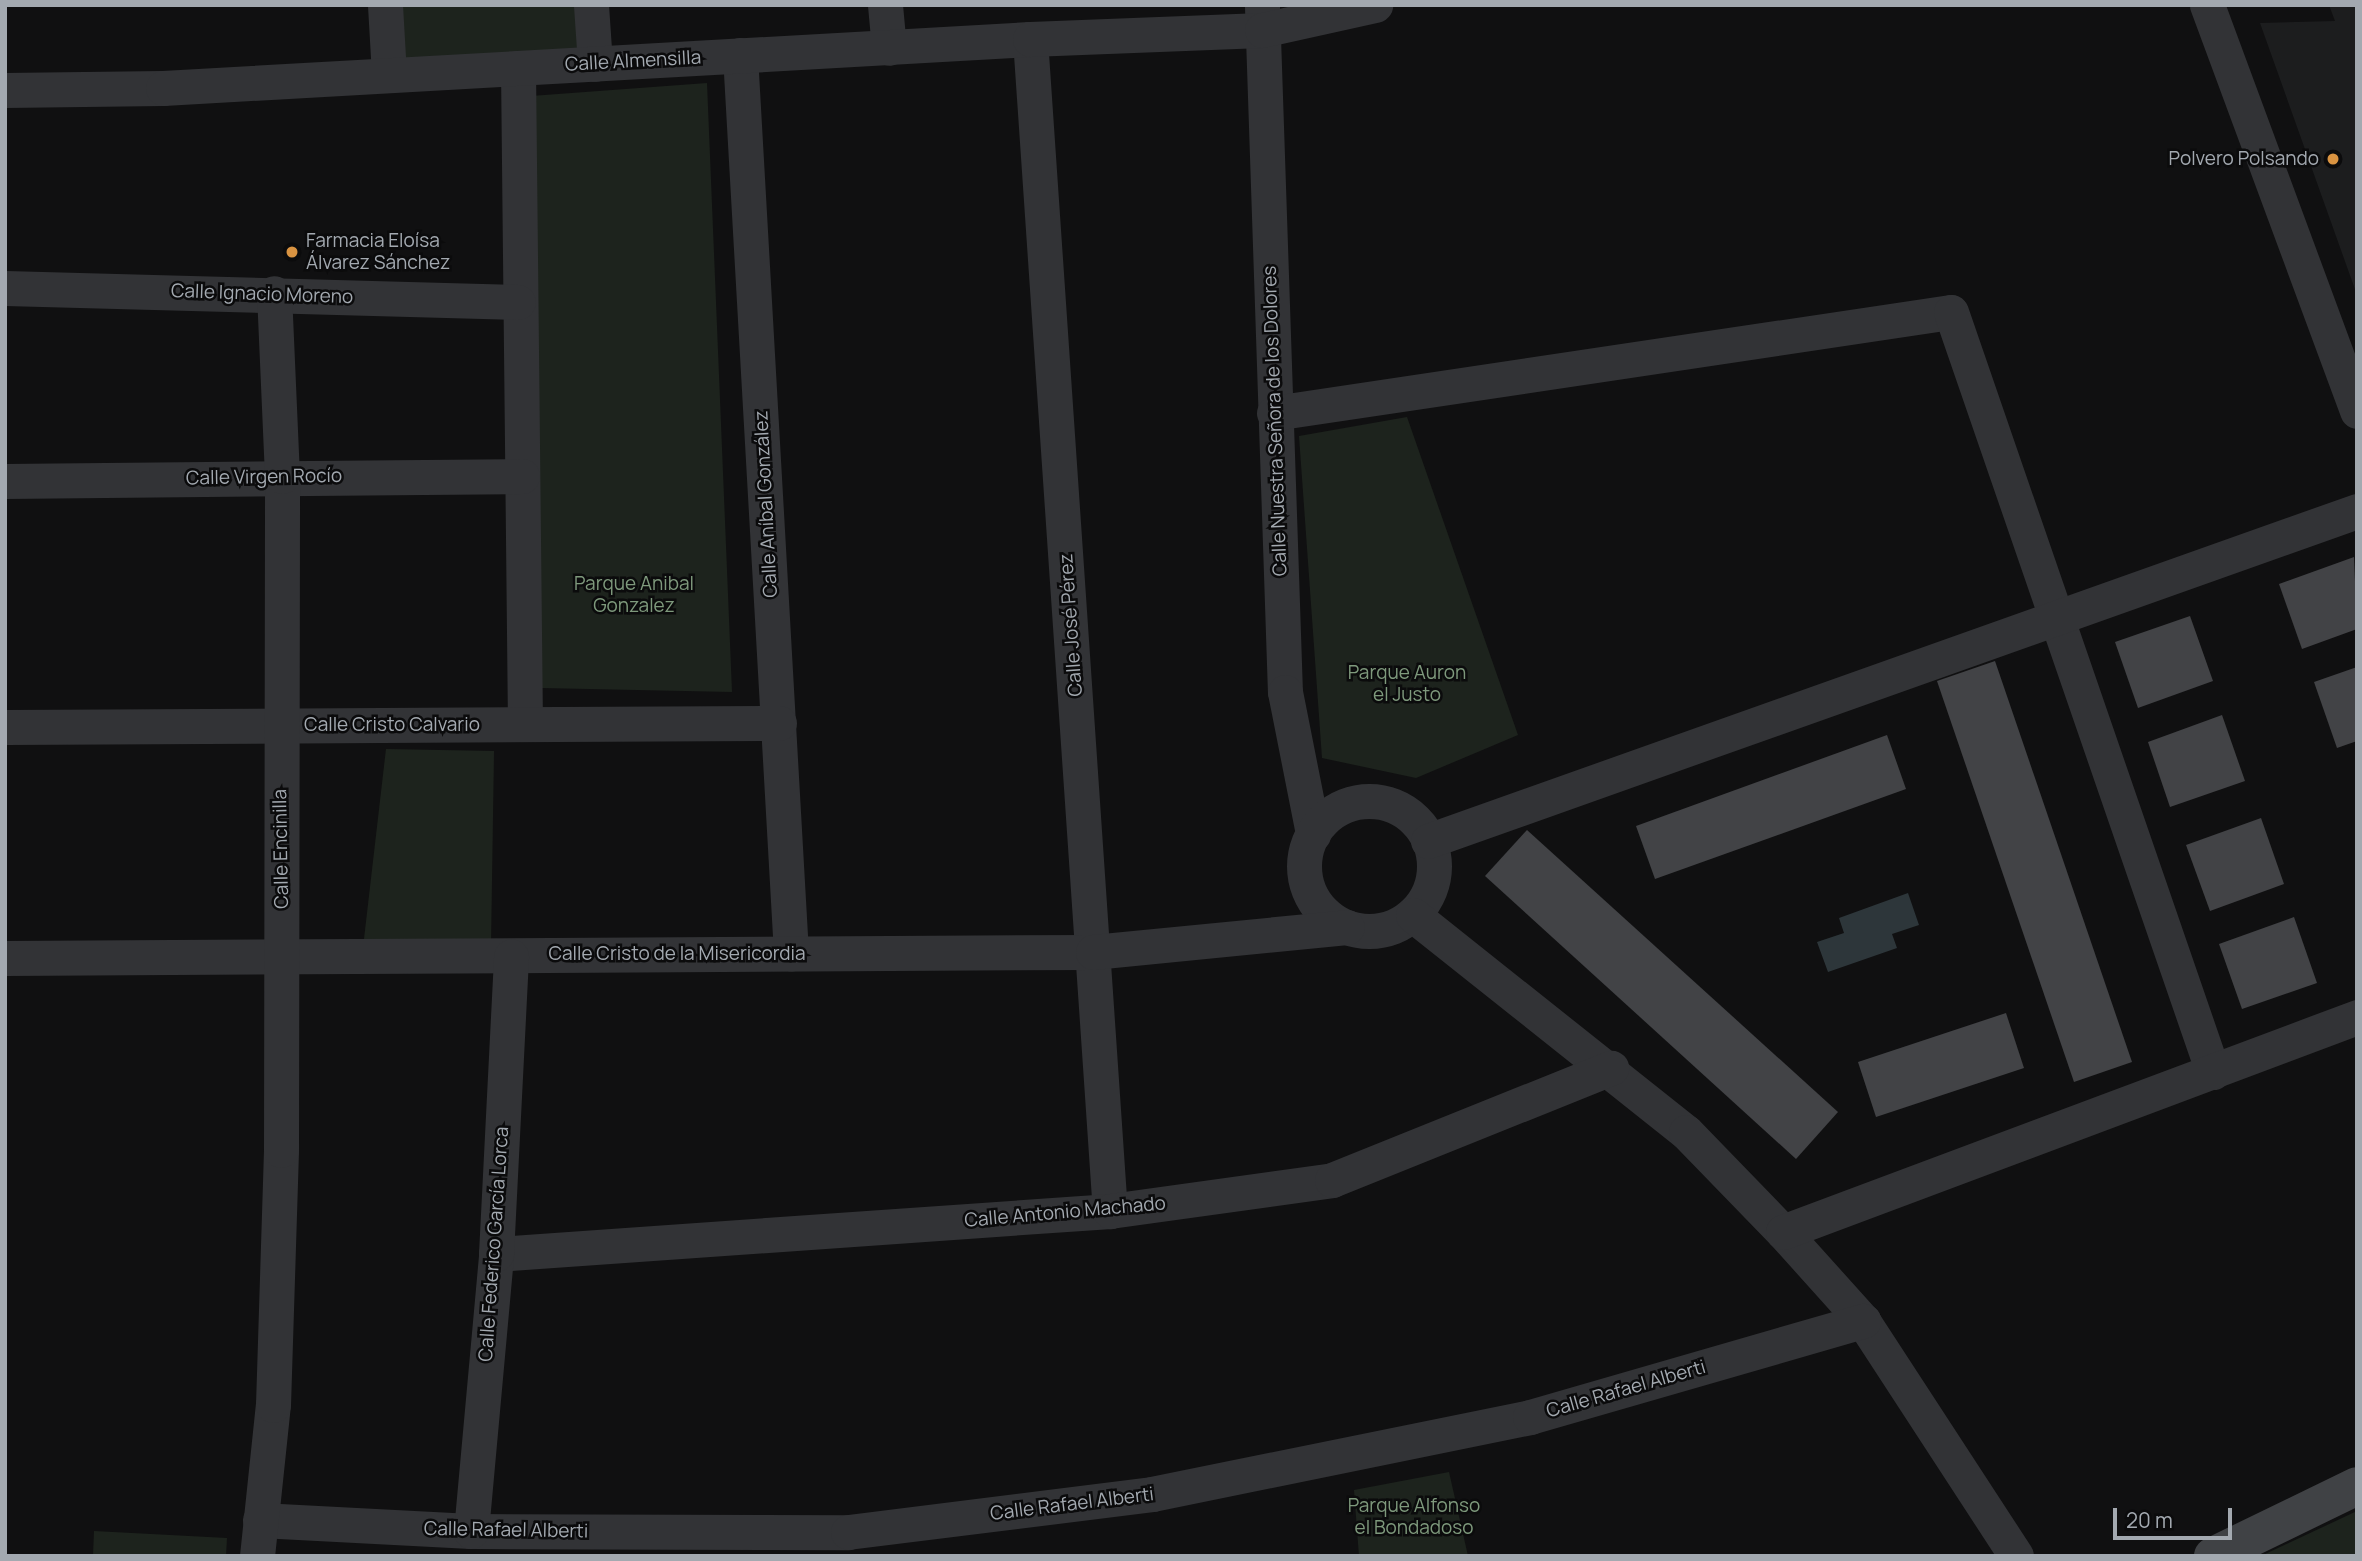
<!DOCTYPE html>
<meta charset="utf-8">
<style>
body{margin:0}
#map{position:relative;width:2362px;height:1561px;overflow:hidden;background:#101011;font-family:Manrope,sans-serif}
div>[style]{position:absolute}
.built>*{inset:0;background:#1c1d1e}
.green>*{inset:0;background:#1d231d}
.water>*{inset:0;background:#2d363a}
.building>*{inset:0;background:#424346}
.street>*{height:35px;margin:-17.5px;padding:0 17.5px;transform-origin:17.5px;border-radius:17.5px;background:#323336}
.street>.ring{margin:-17.5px;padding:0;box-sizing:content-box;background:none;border:35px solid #323336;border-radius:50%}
.secondary>*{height:38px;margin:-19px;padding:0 19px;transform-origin:19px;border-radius:19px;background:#404245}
.dots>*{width:19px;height:19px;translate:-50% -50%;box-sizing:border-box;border:4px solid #0b0b0c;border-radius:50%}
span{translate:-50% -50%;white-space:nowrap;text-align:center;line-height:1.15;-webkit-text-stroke:5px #0b0b0c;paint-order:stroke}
.street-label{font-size:19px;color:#a3a9b0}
.poi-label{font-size:19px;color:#a3a9b0}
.right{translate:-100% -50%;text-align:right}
.left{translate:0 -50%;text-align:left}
.park-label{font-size:19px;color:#7e997c}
.frame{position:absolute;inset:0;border:7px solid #a3a9b0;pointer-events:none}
.scale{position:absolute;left:2113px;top:1508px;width:119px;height:32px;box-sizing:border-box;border:4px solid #a3a9b0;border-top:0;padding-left:9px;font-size:21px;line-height:24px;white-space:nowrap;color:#a3a9b0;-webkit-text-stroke:5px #0b0b0c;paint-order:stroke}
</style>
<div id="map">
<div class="built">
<div style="clip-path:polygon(2329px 5px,2357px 5px,2357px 295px,2260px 23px,2335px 21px)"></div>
</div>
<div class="green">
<div style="clip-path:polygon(385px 5px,591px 5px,595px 64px,389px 75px)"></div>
<div style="clip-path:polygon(707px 83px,732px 692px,541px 688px,531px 96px)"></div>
<div style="clip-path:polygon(1407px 417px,1518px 735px,1416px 778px,1322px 758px,1299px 436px)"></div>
<div style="clip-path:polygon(386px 749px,494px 751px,491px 944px,364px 939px)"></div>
<div style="clip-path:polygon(1449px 1472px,1468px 1556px,1359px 1556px,1354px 1490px)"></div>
<div style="clip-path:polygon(2357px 1511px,2357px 1556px,2261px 1556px)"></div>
<div style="clip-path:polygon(94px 1531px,227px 1538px,226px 1556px,93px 1556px)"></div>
</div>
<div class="water">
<div style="clip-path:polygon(1908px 893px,1919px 925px,1892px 934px,1897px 948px,1828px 972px,1817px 942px,1844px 933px,1839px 918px)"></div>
</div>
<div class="building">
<div style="clip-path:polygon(2354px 557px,2357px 629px,2302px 649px,2279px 584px)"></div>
<div style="clip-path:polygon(2190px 616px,2213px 681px,2138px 708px,2115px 642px)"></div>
<div style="clip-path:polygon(1995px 661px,2132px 1062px,2074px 1082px,1937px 681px)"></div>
<div style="clip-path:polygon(2357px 667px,2357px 741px,2337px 748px,2314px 682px)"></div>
<div style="clip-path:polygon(2222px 715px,2245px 781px,2170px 807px,2148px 742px)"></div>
<div style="clip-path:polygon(1887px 735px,1906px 789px,1655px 879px,1636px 826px)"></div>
<div style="clip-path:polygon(2261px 818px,2284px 884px,2210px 911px,2186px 845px)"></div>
<div style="clip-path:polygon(1527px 830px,1838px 1112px,1796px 1159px,1485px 876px)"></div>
<div style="clip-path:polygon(2294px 917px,2317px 983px,2242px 1009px,2219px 944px)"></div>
<div style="clip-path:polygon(2006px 1013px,2024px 1068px,1876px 1117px,1858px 1062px)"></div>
</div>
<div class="street">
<div style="left:385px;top:5px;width:70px;rotate:86.7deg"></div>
<div style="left:591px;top:5px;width:59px;rotate:86.1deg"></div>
<div style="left:885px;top:5px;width:43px;rotate:84.7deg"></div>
<div style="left:2207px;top:5px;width:433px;rotate:69.7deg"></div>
<div style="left:1262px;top:7px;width:685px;rotate:88.08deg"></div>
<div style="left:1285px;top:692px;width:145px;rotate:78.8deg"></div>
<div style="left:1030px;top:39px;width:1175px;rotate:86.1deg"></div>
<div style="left:740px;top:55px;width:900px;rotate:86.75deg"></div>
<div style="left:518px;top:68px;width:656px;rotate:89.39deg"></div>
<div style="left:5px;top:90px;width:158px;rotate:-0.7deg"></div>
<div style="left:163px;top:88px;width:868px;rotate:-3.23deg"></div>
<div style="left:1030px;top:39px;width:232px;rotate:-2.2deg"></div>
<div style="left:1262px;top:30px;width:116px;rotate:-12.5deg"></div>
<div style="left:5px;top:288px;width:513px;rotate:1.56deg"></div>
<div style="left:1274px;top:413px;width:684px;rotate:-8.49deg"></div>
<div style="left:1951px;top:312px;width:804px;rotate:70.98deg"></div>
<div style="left:5px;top:481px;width:517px;rotate:-0.55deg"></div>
<div style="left:5px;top:727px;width:774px;rotate:-0.3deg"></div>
<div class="ring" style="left:1304px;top:801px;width:95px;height:95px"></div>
<div style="left:1428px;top:841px;width:986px;rotate:-19.56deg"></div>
<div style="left:1413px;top:915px;width:349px;rotate:38.5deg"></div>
<div style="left:1686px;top:1132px;width:139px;rotate:45.9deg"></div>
<div style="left:1783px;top:1232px;width:120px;rotate:48deg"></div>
<div style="left:1863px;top:1321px;width:280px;rotate:56.9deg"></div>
<div style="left:5px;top:958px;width:1088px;rotate:-0.32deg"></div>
<div style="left:1093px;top:952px;width:255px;rotate:-5.6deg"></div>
<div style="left:1783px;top:1232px;width:613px;rotate:-20.53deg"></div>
<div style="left:496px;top:1254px;width:616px;rotate:-4.01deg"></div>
<div style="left:1110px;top:1211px;width:224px;rotate:-7.9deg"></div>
<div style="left:1332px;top:1180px;width:301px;rotate:-21.9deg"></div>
<div style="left:260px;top:1520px;width:211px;rotate:3deg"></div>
<div style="left:471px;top:1531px;width:377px;rotate:0.2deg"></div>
<div style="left:848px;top:1532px;width:306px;rotate:-7.1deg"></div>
<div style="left:1152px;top:1494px;width:386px;rotate:-11.5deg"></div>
<div style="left:1530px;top:1417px;width:347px;rotate:-16.1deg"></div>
<div style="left:471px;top:1531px;width:278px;rotate:-84.8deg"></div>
<div style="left:496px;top:1254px;width:298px;rotate:-87.1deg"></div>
<div style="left:257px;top:1556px;width:152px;rotate:-84deg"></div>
<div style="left:273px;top:1405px;width:255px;rotate:-88.2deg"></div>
<div style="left:281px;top:1150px;width:674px;rotate:-89.91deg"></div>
<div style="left:282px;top:476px;width:183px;rotate:-92.5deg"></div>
</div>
<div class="secondary">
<div style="left:2213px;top:1556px;width:160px;rotate:-25.9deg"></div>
</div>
<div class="dots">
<div style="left:2333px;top:159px;background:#d99341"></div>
<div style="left:292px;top:252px;background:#d99341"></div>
</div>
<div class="street-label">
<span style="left:633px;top:61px;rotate:-3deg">Calle Almensilla</span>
<span style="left:262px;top:294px;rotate:2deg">Calle Ignacio Moreno</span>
<span style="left:1275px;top:421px;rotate:-92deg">Calle Nuestra Señora de los Dolores</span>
<span style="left:264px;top:477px;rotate:-1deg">Calle Virgen Rocío</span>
<span style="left:766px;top:504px;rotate:-93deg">Calle Aníbal González</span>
<span style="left:1071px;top:625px;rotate:-94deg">Calle José Pérez</span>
<span style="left:392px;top:725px">Calle Cristo Calvario</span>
<span style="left:281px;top:849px;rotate:-91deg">Calle Encinilla</span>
<span style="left:677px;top:954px">Calle Cristo de la Misericordia</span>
<span style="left:1065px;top:1212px;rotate:-5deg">Calle Antonio Machado</span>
<span style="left:494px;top:1244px;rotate:-86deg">Calle Federico García Lorca</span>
<span style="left:1626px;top:1389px;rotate:-16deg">Calle Rafael Alberti</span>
<span style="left:1072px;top:1504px;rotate:-7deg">Calle Rafael Alberti</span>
<span style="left:506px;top:1530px;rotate:1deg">Calle Rafael Alberti</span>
</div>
<div class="poi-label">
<span class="right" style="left:2319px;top:159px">Polvero Polsando</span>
<span class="left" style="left:306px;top:252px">Farmacia Eloísa<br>Álvarez Sánchez</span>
</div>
<div class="park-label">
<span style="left:634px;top:595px">Parque Anibal<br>Gonzalez</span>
<span style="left:1407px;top:684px">Parque Auron<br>el Justo</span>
<span style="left:1414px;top:1517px">Parque Alfonso<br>el Bondadoso</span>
</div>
<div class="frame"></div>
<div class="scale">20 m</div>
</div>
